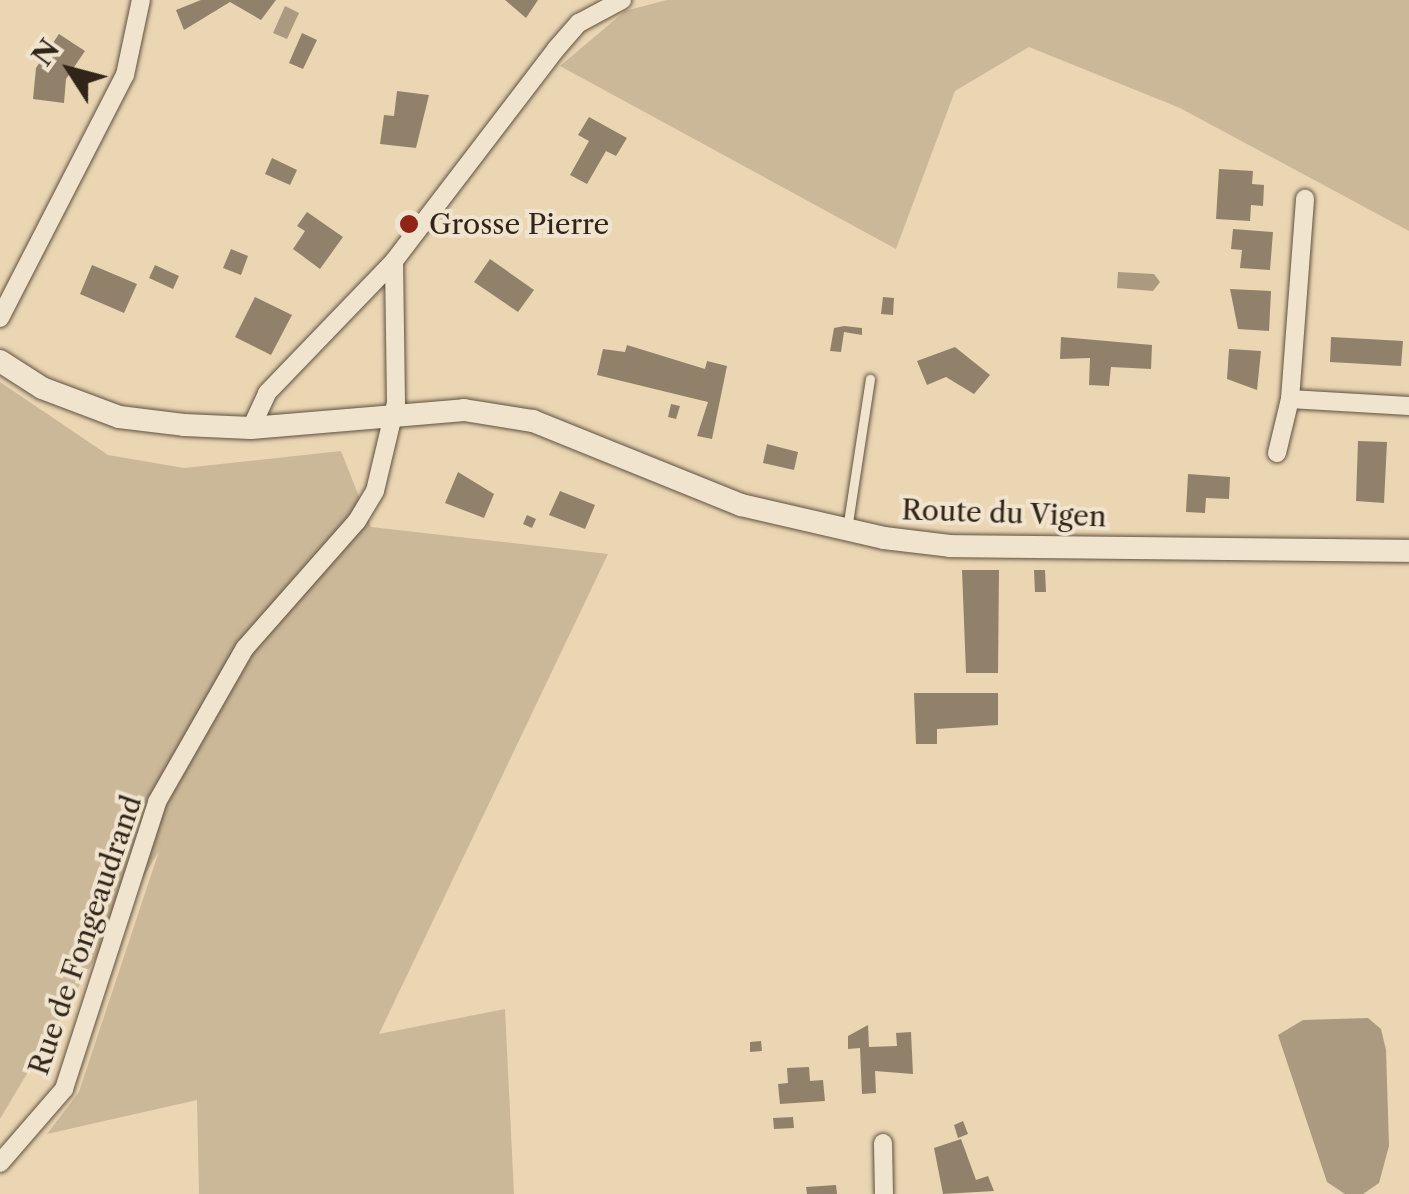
<!DOCTYPE html>
<style>
body{margin:0}
#map{position:relative;width:1409px;height:1194px;overflow:hidden;background:#ead6b3;font-family:"Libre Caslon Text",serif}
div>[style]{position:absolute}
.green>*{inset:0;background:#cbb899}
.water>*{inset:0;background:#ab9a7f}
.building>*{inset:0;background:#91816a}
.roads{filter:drop-shadow(0 0 2px #5f5140) drop-shadow(0 0 2px #5f5140)}
.service>*{height:9px;margin:-4.5px;padding:0 4.5px;transform-origin:4.5px;border-radius:4.5px;background:#f1e4ce}
.minor>*{height:18px;margin:-9px;padding:0 9px;transform-origin:9px;border-radius:9px;background:#f1e4ce}
.tertiary>*{height:22px;margin:-11px;padding:0 11px;transform-origin:11px;border-radius:11px;background:#f1e4ce}
.dots>*{width:28px;height:28px;translate:-50% -50%;box-sizing:border-box;border:5px solid #f1e4ce;border-radius:50%}
span{translate:-50% -50%;white-space:nowrap;text-align:center;line-height:1.15;-webkit-text-stroke:8px #f1e4ce;paint-order:stroke}
.poi-label{font-size:28px;color:#31251a}
.left{translate:0 -50%;text-align:left}
.street-label{font-size:28px;color:#31251a}
.north{position:absolute;left:20px;top:20px;width:100px;height:100px;-webkit-text-stroke:8px #f1e4ce;paint-order:stroke;rotate:306deg;font-size:28px;font-weight:700;line-height:40px;text-align:center;color:#31251a}
.north::after{content:'';display:block;margin:auto;width:35px;height:45px;background:#31251a;clip-path:polygon(50% 0,100% 100%,50% 72%,0 100%)}
</style>
<div id="map">
<div class="green">
<div style="clip-path:polygon(667px 0,1409px 0,1409px 231px,1180px 108px,1029px 47px,955px 91px,896px 249px,560px 66px,625px 11px)"></div>
<div style="clip-path:polygon(0 382px,108px 455px,184px 468px,341px 451px,371px 527px,608px 554px,379px 1034px,505px 1009px,514px 1194px,199px 1194px,197px 1100px,47px 1134px,79px 1092px,159px 851px,0 1119px)"></div>
</div>
<div class="water">
<div style="clip-path:polygon(285px 6px,299px 13px,287px 39px,273px 33px)"></div>
<div style="clip-path:polygon(1118px 272px,1154px 274px,1160px 282px,1153px 291px,1117px 288px)"></div>
<div style="clip-path:polygon(1368px 1018px,1381px 1029px,1386px 1050px,1389px 1146px,1379px 1183px,1363px 1194px,1345px 1194px,1327px 1182px,1278px 1035px,1303px 1020px)"></div>
</div>
<div class="building">
<div style="clip-path:polygon(201px 0,276px 0,261px 20px,230px 2px,184px 30px,176px 10px)"></div>
<div style="clip-path:polygon(505px 0,538px 0,526px 18px)"></div>
<div style="clip-path:polygon(302px 33px,317px 40px,303px 69px,289px 63px)"></div>
<div style="clip-path:polygon(59px 34px,85px 51px,66px 79px,64px 103px,33px 99px,36px 68px)"></div>
<div style="clip-path:polygon(397px 91px,429px 95px,416px 148px,380px 144px,384px 115px,394px 116px)"></div>
<div style="clip-path:polygon(589px 117px,627px 138px,616px 156px,606px 151px,587px 184px,570px 175px,589px 141px,578px 135px)"></div>
<div style="clip-path:polygon(272px 158px,297px 170px,290px 185px,265px 174px)"></div>
<div style="clip-path:polygon(1219px 169px,1253px 171px,1252px 184px,1264px 185px,1263px 206px,1251px 205px,1250px 221px,1216px 219px)"></div>
<div style="clip-path:polygon(307px 212px,343px 237px,320px 269px,293px 249px,305px 231px,297px 226px)"></div>
<div style="clip-path:polygon(1233px 229px,1273px 232px,1270px 270px,1240px 268px,1242px 250px,1231px 249px)"></div>
<div style="clip-path:polygon(231px 249px,248px 256px,241px 275px,223px 268px)"></div>
<div style="clip-path:polygon(490px 259px,534px 290px,518px 312px,474px 282px)"></div>
<div style="clip-path:polygon(92px 265px,137px 284px,124px 313px,80px 294px)"></div>
<div style="clip-path:polygon(155px 265px,179px 276px,173px 289px,149px 278px)"></div>
<div style="clip-path:polygon(1230px 289px,1271px 291px,1269px 331px,1238px 329px)"></div>
<div style="clip-path:polygon(255px 297px,292px 315px,271px 355px,235px 337px)"></div>
<div style="clip-path:polygon(883px 297px,894px 298px,893px 315px,881px 314px)"></div>
<div style="clip-path:polygon(844px 326px,862px 328px,862px 335px,844px 332px,841px 352px,830px 351px,834px 328px)"></div>
<div style="clip-path:polygon(1061px 337px,1152px 345px,1151px 369px,1111px 367px,1109px 386px,1089px 385px,1090px 358px,1060px 359px)"></div>
<div style="clip-path:polygon(1331px 337px,1403px 341px,1401px 366px,1330px 362px)"></div>
<div style="clip-path:polygon(627px 345px,705px 369px,707px 361px,727px 366px,712px 439px,697px 436px,708px 402px,597px 375px,603px 349px,625px 352px)"></div>
<div style="clip-path:polygon(955px 347px,990px 375px,974px 394px,946px 377px,927px 385px,917px 361px)"></div>
<div style="clip-path:polygon(1229px 349px,1261px 351px,1257px 390px,1227px 379px)"></div>
<div style="clip-path:polygon(671px 404px,680px 406px,676px 419px,668px 417px)"></div>
<div style="clip-path:polygon(1358px 441px,1387px 442px,1384px 503px,1356px 501px)"></div>
<div style="clip-path:polygon(767px 444px,798px 452px,794px 470px,763px 463px)"></div>
<div style="clip-path:polygon(458px 472px,494px 494px,484px 518px,445px 503px)"></div>
<div style="clip-path:polygon(1188px 474px,1230px 477px,1229px 499px,1206px 498px,1205px 513px,1186px 512px)"></div>
<div style="clip-path:polygon(560px 491px,595px 505px,585px 529px,549px 515px)"></div>
<div style="clip-path:polygon(527px 515px,536px 519px,532px 528px,523px 524px)"></div>
<div style="clip-path:polygon(962px 570px,999px 570px,998px 673px,966px 673px)"></div>
<div style="clip-path:polygon(1034px 570px,1045px 570px,1046px 592px,1035px 592px)"></div>
<div style="clip-path:polygon(914px 693px,998px 693px,998px 725px,937px 729px,937px 744px,916px 744px)"></div>
<div style="clip-path:polygon(868px 1025px,869px 1047px,897px 1046px,896px 1033px,911px 1032px,913px 1074px,875px 1071px,876px 1093px,862px 1094px,860px 1048px,848px 1049px,848px 1036px)"></div>
<div style="clip-path:polygon(761px 1041px,762px 1051px,750px 1052px,750px 1042px)"></div>
<div style="clip-path:polygon(809px 1067px,810px 1081px,823px 1080px,825px 1101px,780px 1104px,778px 1084px,788px 1083px,787px 1068px)"></div>
<div style="clip-path:polygon(793px 1117px,794px 1128px,774px 1129px,773px 1118px)"></div>
<div style="clip-path:polygon(963px 1121px,968px 1134px,958px 1138px,954px 1125px)"></div>
<div style="clip-path:polygon(961px 1139px,976px 1180px,988px 1176px,994px 1191px,943px 1194px,934px 1148px)"></div>
<div style="clip-path:polygon(836px 1185px,837px 1194px,807px 1194px,806px 1187px)"></div>
</div>
<div class="roads">
<div class="service">
<div style="left:847px;top:529px;width:152px;rotate:-81.3deg"></div>
</div>
<div class="minor">
<div style="left:0;top:318px;width:273px;rotate:-62.8deg"></div>
<div style="left:125px;top:75px;width:77px;rotate:-78deg"></div>
<div style="left:1290px;top:399px;width:119px;rotate:3.4deg"></div>
<div style="left:251px;top:428px;width:38px;rotate:-65deg"></div>
<div style="left:267px;top:393px;width:183px;rotate:-46.1deg"></div>
<div style="left:394px;top:261px;width:267px;rotate:-52.6deg"></div>
<div style="left:556px;top:49px;width:35px;rotate:-49deg"></div>
<div style="left:579px;top:23px;width:49px;rotate:-28.1deg"></div>
<div style="left:1277px;top:453px;width:56px;rotate:-76.5deg"></div>
<div style="left:1290px;top:399px;width:201px;rotate:-85.7deg"></div>
<div style="left:883px;top:1143px;width:51px;rotate:88.9deg"></div>
<div style="left:0;top:1163px;width:98px;rotate:-49.1deg"></div>
<div style="left:64px;top:1089px;width:302px;rotate:-72deg"></div>
<div style="left:157px;top:802px;width:177px;rotate:-60.3deg"></div>
<div style="left:245px;top:648px;width:169px;rotate:-48.6deg"></div>
<div style="left:357px;top:521px;width:35px;rotate:-59deg"></div>
<div style="left:375px;top:491px;width:90px;rotate:-76.6deg"></div>
<div style="left:396px;top:403px;width:142px;rotate:-90.8deg"></div>
</div>
<div class="tertiary">
<div style="left:0;top:361px;width:50px;rotate:32.7deg"></div>
<div style="left:42px;top:388px;width:82px;rotate:20.6deg"></div>
<div style="left:119px;top:417px;width:65px;rotate:7deg"></div>
<div style="left:184px;top:425px;width:67px;rotate:2.6deg"></div>
<div style="left:251px;top:428px;width:214px;rotate:-4.8deg"></div>
<div style="left:464px;top:410px;width:70px;rotate:9.1deg"></div>
<div style="left:533px;top:421px;width:224px;rotate:22deg"></div>
<div style="left:741px;top:505px;width:147px;rotate:13deg"></div>
<div style="left:884px;top:538px;width:66px;rotate:6.9deg"></div>
<div style="left:950px;top:546px;width:459px;rotate:0.6deg"></div>
</div>
</div>
<div class="dots">
<div style="left:409px;top:224px;background:#8f2418"></div>
</div>
<div class="poi-label">
<span class="left" style="left:429px;top:224px">Grosse Pierre</span>
</div>
<div class="street-label">
<span style="left:1004px;top:513px;rotate:2deg">Route du Vigen</span>
<span style="left:85px;top:935px;rotate:-71deg">Rue de Fongeaudrand</span>
</div>
<div class="north">N</div>
</div>
